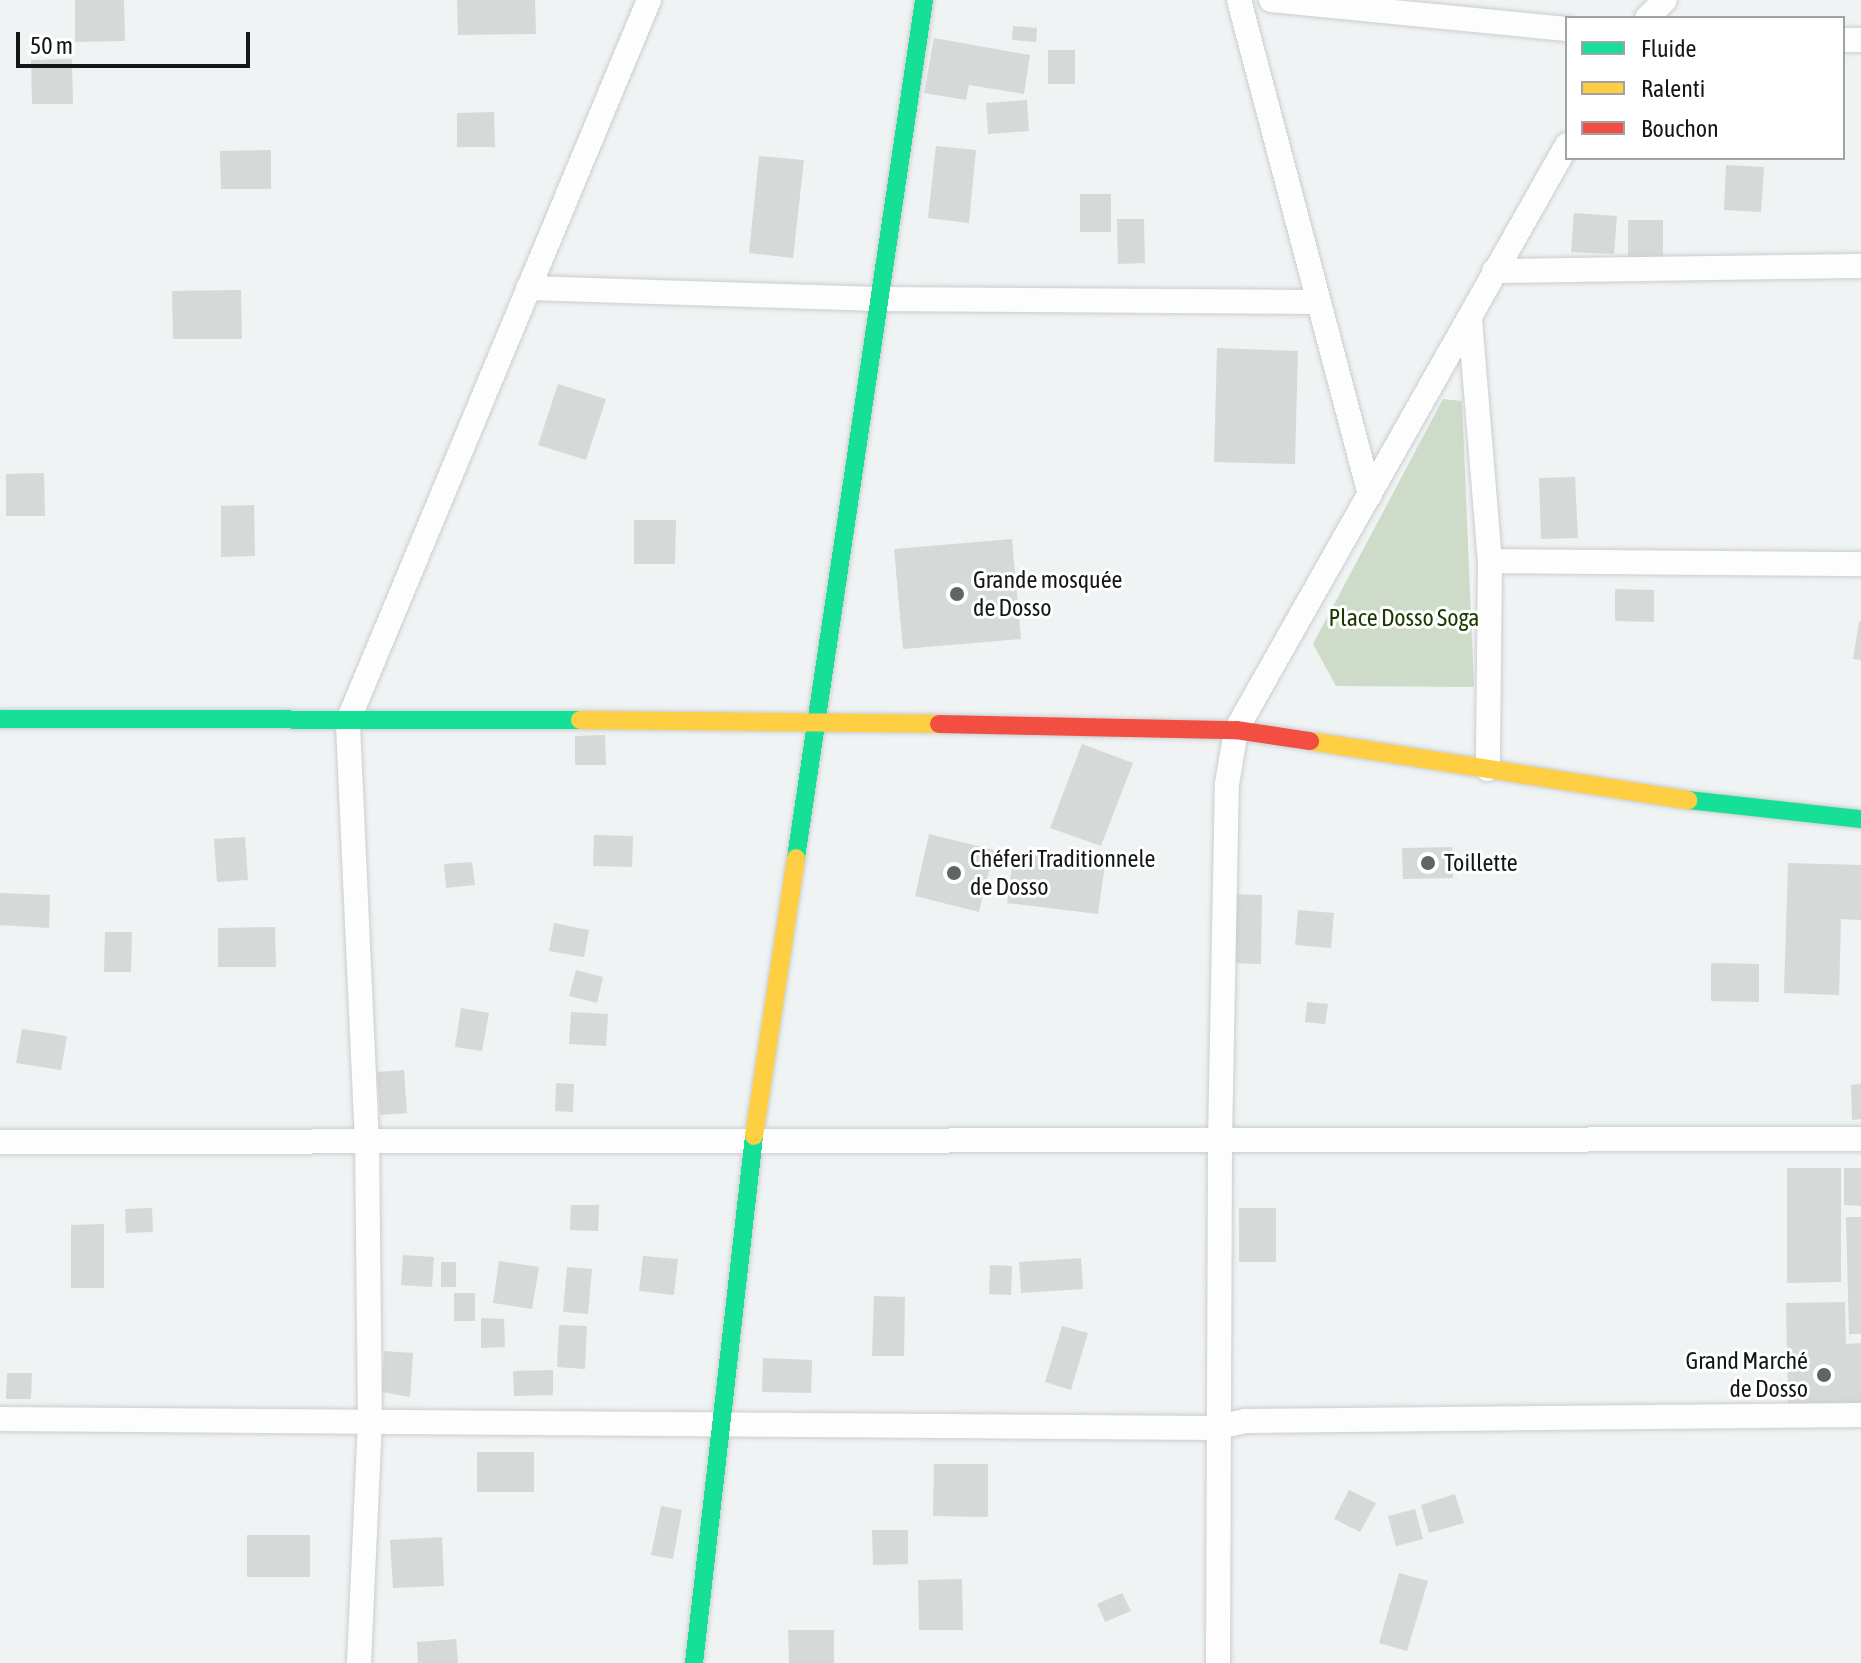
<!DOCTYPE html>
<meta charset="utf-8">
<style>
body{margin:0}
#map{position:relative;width:1861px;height:1663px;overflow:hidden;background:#eff3f3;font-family:"Asap Condensed",sans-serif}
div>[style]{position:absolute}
.green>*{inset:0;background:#cedbc8}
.building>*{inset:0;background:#d5d9d8}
.roads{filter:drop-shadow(0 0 2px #cbcece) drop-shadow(0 0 2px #cbcece)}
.street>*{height:24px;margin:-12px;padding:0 12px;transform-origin:12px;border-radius:12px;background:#fdfdfd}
.fast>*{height:18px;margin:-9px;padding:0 9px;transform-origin:9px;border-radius:9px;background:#16e098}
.slow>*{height:18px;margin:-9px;padding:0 9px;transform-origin:9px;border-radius:9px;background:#ffcf43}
.jam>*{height:18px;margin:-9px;padding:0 9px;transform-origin:9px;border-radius:9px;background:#f24e42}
.dots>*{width:22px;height:22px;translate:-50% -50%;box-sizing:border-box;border:4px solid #fff;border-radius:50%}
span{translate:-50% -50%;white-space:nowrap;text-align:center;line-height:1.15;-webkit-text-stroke:6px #fff;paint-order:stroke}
.poi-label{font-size:24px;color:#141717}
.left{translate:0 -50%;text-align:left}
.right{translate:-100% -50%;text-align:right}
.park-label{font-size:24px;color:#1c3700}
.legend{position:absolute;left:1565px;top:16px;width:280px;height:144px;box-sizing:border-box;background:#fff;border:2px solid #a1a2a2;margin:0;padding:10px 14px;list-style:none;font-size:24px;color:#141717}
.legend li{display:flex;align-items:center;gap:16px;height:40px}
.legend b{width:40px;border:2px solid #a1a2a2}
.scale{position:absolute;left:16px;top:32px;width:234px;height:36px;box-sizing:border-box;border:4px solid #141717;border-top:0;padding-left:10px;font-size:24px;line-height:28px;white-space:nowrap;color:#141717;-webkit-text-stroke:6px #fff;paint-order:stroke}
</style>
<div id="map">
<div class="green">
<div style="clip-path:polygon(1443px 399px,1462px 401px,1474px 687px,1336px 686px,1313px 644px)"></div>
</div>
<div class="building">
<div style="clip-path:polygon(75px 0,124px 0,125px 41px,75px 42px)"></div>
<div style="clip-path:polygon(457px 0,535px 0,536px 34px,458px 35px)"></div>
<div style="clip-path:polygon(1013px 26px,1037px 28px,1036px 42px,1012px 40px)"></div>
<div style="clip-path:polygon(934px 38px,1030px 55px,1024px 94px,969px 85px,966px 100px,924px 93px)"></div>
<div style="clip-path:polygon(1048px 50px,1075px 50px,1075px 84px,1048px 84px)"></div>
<div style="clip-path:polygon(72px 59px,73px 104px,32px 104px,31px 60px)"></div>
<div style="clip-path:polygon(1027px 100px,1029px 131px,988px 134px,986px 103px)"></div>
<div style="clip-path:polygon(494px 112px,495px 147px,457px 147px,457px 113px)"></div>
<div style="clip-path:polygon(936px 146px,976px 150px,969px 223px,928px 218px)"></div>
<div style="clip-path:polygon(271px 150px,271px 189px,221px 189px,220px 151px)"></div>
<div style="clip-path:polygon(759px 156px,804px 160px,793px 258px,749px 253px)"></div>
<div style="clip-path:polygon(1726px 165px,1764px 167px,1761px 212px,1724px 210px)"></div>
<div style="clip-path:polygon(1080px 194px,1111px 194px,1111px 232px,1080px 232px)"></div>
<div style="clip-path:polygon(1574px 213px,1617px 216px,1614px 254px,1571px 252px)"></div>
<div style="clip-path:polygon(1117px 219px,1144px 219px,1145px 263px,1118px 264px)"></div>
<div style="clip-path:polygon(1628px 220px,1663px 220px,1663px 257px,1628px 257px)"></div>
<div style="clip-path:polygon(241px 290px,242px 339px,173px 339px,172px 291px)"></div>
<div style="clip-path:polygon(1217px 348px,1298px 351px,1295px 464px,1214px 462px)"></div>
<div style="clip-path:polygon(558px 384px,606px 399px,586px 460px,538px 445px)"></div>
<div style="clip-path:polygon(44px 473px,45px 516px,6px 516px,6px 474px)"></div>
<div style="clip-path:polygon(1575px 477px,1578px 538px,1541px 539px,1539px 478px)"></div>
<div style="clip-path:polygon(254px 505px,255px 556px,221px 557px,221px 506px)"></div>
<div style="clip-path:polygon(634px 520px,676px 520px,675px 564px,634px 564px)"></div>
<div style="clip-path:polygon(1012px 539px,1021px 639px,903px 649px,894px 549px)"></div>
<div style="clip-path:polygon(1615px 589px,1654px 590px,1654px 622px,1615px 621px)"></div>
<div style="clip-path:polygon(1859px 621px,1861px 622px,1861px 660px,1853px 659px)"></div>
<div style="clip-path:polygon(605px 735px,606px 765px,575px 765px,575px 736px)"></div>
<div style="clip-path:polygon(1082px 744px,1133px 763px,1101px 846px,1050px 828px)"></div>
<div style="clip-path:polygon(929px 834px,994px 850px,979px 912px,915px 896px)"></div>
<div style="clip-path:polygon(594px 835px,633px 836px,632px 867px,593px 866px)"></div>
<div style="clip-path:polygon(245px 837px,248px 880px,217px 882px,214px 839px)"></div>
<div style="clip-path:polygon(1452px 847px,1453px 878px,1403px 879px,1402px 848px)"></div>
<div style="clip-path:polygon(1014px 853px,1105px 864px,1098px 914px,1007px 903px)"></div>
<div style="clip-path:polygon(472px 862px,475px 885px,446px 888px,444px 864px)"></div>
<div style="clip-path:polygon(1788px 863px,1861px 865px,1861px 920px,1841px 919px,1839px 995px,1784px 993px)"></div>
<div style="clip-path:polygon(0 893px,50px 895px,49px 928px,0 925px)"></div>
<div style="clip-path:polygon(1231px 894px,1262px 895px,1261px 964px,1230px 963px)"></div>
<div style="clip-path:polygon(1298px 910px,1334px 913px,1331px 948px,1295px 945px)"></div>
<div style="clip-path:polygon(554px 923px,589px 930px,584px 957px,549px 951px)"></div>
<div style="clip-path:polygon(275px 927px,276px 967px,218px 967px,218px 928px)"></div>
<div style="clip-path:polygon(105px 932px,132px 932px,131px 972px,104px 972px)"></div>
<div style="clip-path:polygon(1711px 963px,1759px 964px,1759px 1002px,1711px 1001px)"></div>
<div style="clip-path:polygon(576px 970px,603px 977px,597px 1003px,569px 996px)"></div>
<div style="clip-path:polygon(1307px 1002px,1328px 1004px,1325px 1024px,1305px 1022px)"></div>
<div style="clip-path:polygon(461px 1008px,489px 1013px,482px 1051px,455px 1047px)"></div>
<div style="clip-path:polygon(571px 1012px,608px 1014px,606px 1046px,569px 1044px)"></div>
<div style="clip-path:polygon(22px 1029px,67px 1036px,61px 1070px,16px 1063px)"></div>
<div style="clip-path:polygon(404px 1070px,407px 1113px,380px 1115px,377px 1072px)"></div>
<div style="clip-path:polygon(556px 1083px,574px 1084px,573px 1112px,555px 1111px)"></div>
<div style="clip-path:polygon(1861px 1084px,1861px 1119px,1852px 1120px,1851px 1085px)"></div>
<div style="clip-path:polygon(1787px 1168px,1841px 1168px,1841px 1282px,1787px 1283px)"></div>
<div style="clip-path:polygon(1844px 1168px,1861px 1168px,1861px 1206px,1844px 1205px)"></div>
<div style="clip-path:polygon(571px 1205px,599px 1205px,598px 1231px,570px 1230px)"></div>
<div style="clip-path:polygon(152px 1208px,153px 1232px,126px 1233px,125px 1209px)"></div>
<div style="clip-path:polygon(1239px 1208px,1276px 1208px,1276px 1262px,1239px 1262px)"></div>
<div style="clip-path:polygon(1846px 1217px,1861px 1217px,1861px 1334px,1849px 1334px)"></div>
<div style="clip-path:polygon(104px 1224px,104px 1288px,71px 1288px,71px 1225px)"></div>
<div style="clip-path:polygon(403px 1255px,434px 1257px,432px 1287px,401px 1285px)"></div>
<div style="clip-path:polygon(643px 1256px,678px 1259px,674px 1295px,639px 1291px)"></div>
<div style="clip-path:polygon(1081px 1258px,1083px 1289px,1021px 1293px,1019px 1262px)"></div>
<div style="clip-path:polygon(499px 1261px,539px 1267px,532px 1309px,493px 1303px)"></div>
<div style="clip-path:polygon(441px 1262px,456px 1262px,456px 1287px,441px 1287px)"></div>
<div style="clip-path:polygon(990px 1265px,1012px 1266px,1011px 1295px,989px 1294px)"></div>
<div style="clip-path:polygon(567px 1267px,592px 1269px,588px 1314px,563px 1312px)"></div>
<div style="clip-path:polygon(454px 1293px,475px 1293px,475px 1321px,454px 1321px)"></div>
<div style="clip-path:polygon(874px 1296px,905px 1297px,904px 1356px,872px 1356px)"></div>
<div style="clip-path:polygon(1845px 1302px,1846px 1344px,1861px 1343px,1861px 1406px,1788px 1407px,1786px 1303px)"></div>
<div style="clip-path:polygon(481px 1318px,504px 1319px,505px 1347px,481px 1348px)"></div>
<div style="clip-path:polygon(559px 1325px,587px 1326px,585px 1369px,557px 1367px)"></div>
<div style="clip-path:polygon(1062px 1326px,1088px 1333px,1071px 1390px,1045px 1382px)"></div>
<div style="clip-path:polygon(384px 1351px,413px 1353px,410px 1397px,382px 1392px)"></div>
<div style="clip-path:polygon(763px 1358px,812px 1360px,811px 1393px,762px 1392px)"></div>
<div style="clip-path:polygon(553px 1370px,553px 1395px,514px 1396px,513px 1371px)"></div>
<div style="clip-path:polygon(7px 1373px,32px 1373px,31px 1399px,6px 1399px)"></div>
<div style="clip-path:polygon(477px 1452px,534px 1452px,534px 1492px,477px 1492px)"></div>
<div style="clip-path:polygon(934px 1464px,988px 1464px,988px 1517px,933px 1516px)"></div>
<div style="clip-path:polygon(1349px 1490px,1376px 1503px,1360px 1532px,1334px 1519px)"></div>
<div style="clip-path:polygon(1455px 1494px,1464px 1523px,1429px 1533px,1421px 1505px)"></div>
<div style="clip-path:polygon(661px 1506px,682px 1510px,673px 1559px,651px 1555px)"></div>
<div style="clip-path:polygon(1415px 1509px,1423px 1539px,1396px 1546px,1388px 1516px)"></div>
<div style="clip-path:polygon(872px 1530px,908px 1530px,908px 1564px,873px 1565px)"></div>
<div style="clip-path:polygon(247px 1535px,310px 1535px,310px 1577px,247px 1577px)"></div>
<div style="clip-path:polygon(442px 1537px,444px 1586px,393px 1588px,390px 1540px)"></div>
<div style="clip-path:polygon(1399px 1573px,1428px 1581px,1407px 1651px,1379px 1643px)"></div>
<div style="clip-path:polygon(962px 1579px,963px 1630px,919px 1630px,918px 1580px)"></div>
<div style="clip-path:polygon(1122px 1593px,1131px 1611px,1105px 1622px,1097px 1604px)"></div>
<div style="clip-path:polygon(788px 1630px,834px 1630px,834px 1663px,789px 1663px)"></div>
<div style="clip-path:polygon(456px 1639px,458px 1663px,418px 1663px,417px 1642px)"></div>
</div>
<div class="roads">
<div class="street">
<div style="left:1239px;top:0;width:512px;rotate:75.18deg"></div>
<div style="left:1271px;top:0;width:297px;rotate:5.6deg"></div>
<div style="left:1647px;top:18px;width:25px;rotate:-45deg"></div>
<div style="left:1843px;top:40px;width:18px"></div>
<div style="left:1494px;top:271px;width:367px;rotate:-0.8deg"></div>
<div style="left:528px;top:288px;width:351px;rotate:1.8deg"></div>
<div style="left:879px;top:299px;width:439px;rotate:0.4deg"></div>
<div style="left:1470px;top:319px;width:243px;rotate:85.3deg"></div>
<div style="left:1490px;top:561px;width:208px;rotate:90.6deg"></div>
<div style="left:1490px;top:561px;width:371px;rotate:0.5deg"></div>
<div style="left:0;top:1142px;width:1861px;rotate:-0.09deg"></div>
<div style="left:0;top:1419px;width:1215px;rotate:0.42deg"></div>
<div style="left:1215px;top:1428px;width:32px;rotate:-13deg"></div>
<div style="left:1246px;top:1421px;width:615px;rotate:-0.56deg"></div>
<div style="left:359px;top:1663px;width:238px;rotate:-87.4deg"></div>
<div style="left:370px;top:1425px;width:282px;rotate:-90.6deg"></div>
<div style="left:367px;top:1143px;width:422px;rotate:-92.6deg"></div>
<div style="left:348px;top:721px;width:781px;rotate:-67.34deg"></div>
<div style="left:1218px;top:1663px;width:522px;rotate:-89.78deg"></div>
<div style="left:1220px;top:1141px;width:357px;rotate:-88.9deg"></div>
<div style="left:1227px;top:784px;width:55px;rotate:-80.5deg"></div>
<div style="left:1236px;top:730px;width:672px;rotate:-60.5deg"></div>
</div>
<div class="fast">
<div style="left:0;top:719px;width:580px;rotate:0.1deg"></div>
<div style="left:1688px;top:800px;width:174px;rotate:6.3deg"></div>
<div style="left:796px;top:858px;width:867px;rotate:-81.51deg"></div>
<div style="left:694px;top:1663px;width:530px;rotate:-83.5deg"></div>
</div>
<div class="slow">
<div style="left:580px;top:720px;width:359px;rotate:0.6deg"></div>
<div style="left:1310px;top:741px;width:383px;rotate:8.9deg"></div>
<div style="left:754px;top:1136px;width:281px;rotate:-81.4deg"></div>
</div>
<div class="jam">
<div style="left:939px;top:724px;width:297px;rotate:1.2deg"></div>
<div style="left:1236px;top:730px;width:75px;rotate:8.5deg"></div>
</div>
</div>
<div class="dots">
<div style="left:957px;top:594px;background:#616464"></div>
<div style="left:1428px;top:863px;background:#616464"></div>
<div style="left:954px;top:873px;background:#616464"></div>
<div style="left:1824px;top:1375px;background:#616464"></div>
</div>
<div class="poi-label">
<span class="left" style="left:973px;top:594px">Grande mosquée<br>de Dosso</span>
<span class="left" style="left:970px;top:873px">Chéferi Traditionnele<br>de Dosso</span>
<span class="left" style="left:1444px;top:863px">Toillette</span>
<span class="right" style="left:1808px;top:1375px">Grand Marché<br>de Dosso</span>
</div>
<div class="park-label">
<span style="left:1404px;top:618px">Place Dosso Soga</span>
</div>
<ul class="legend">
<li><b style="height:10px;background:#16e098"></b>Fluide</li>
<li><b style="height:10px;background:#ffcf43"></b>Ralenti</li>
<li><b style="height:10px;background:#f24e42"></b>Bouchon</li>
</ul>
<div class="scale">50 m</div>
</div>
